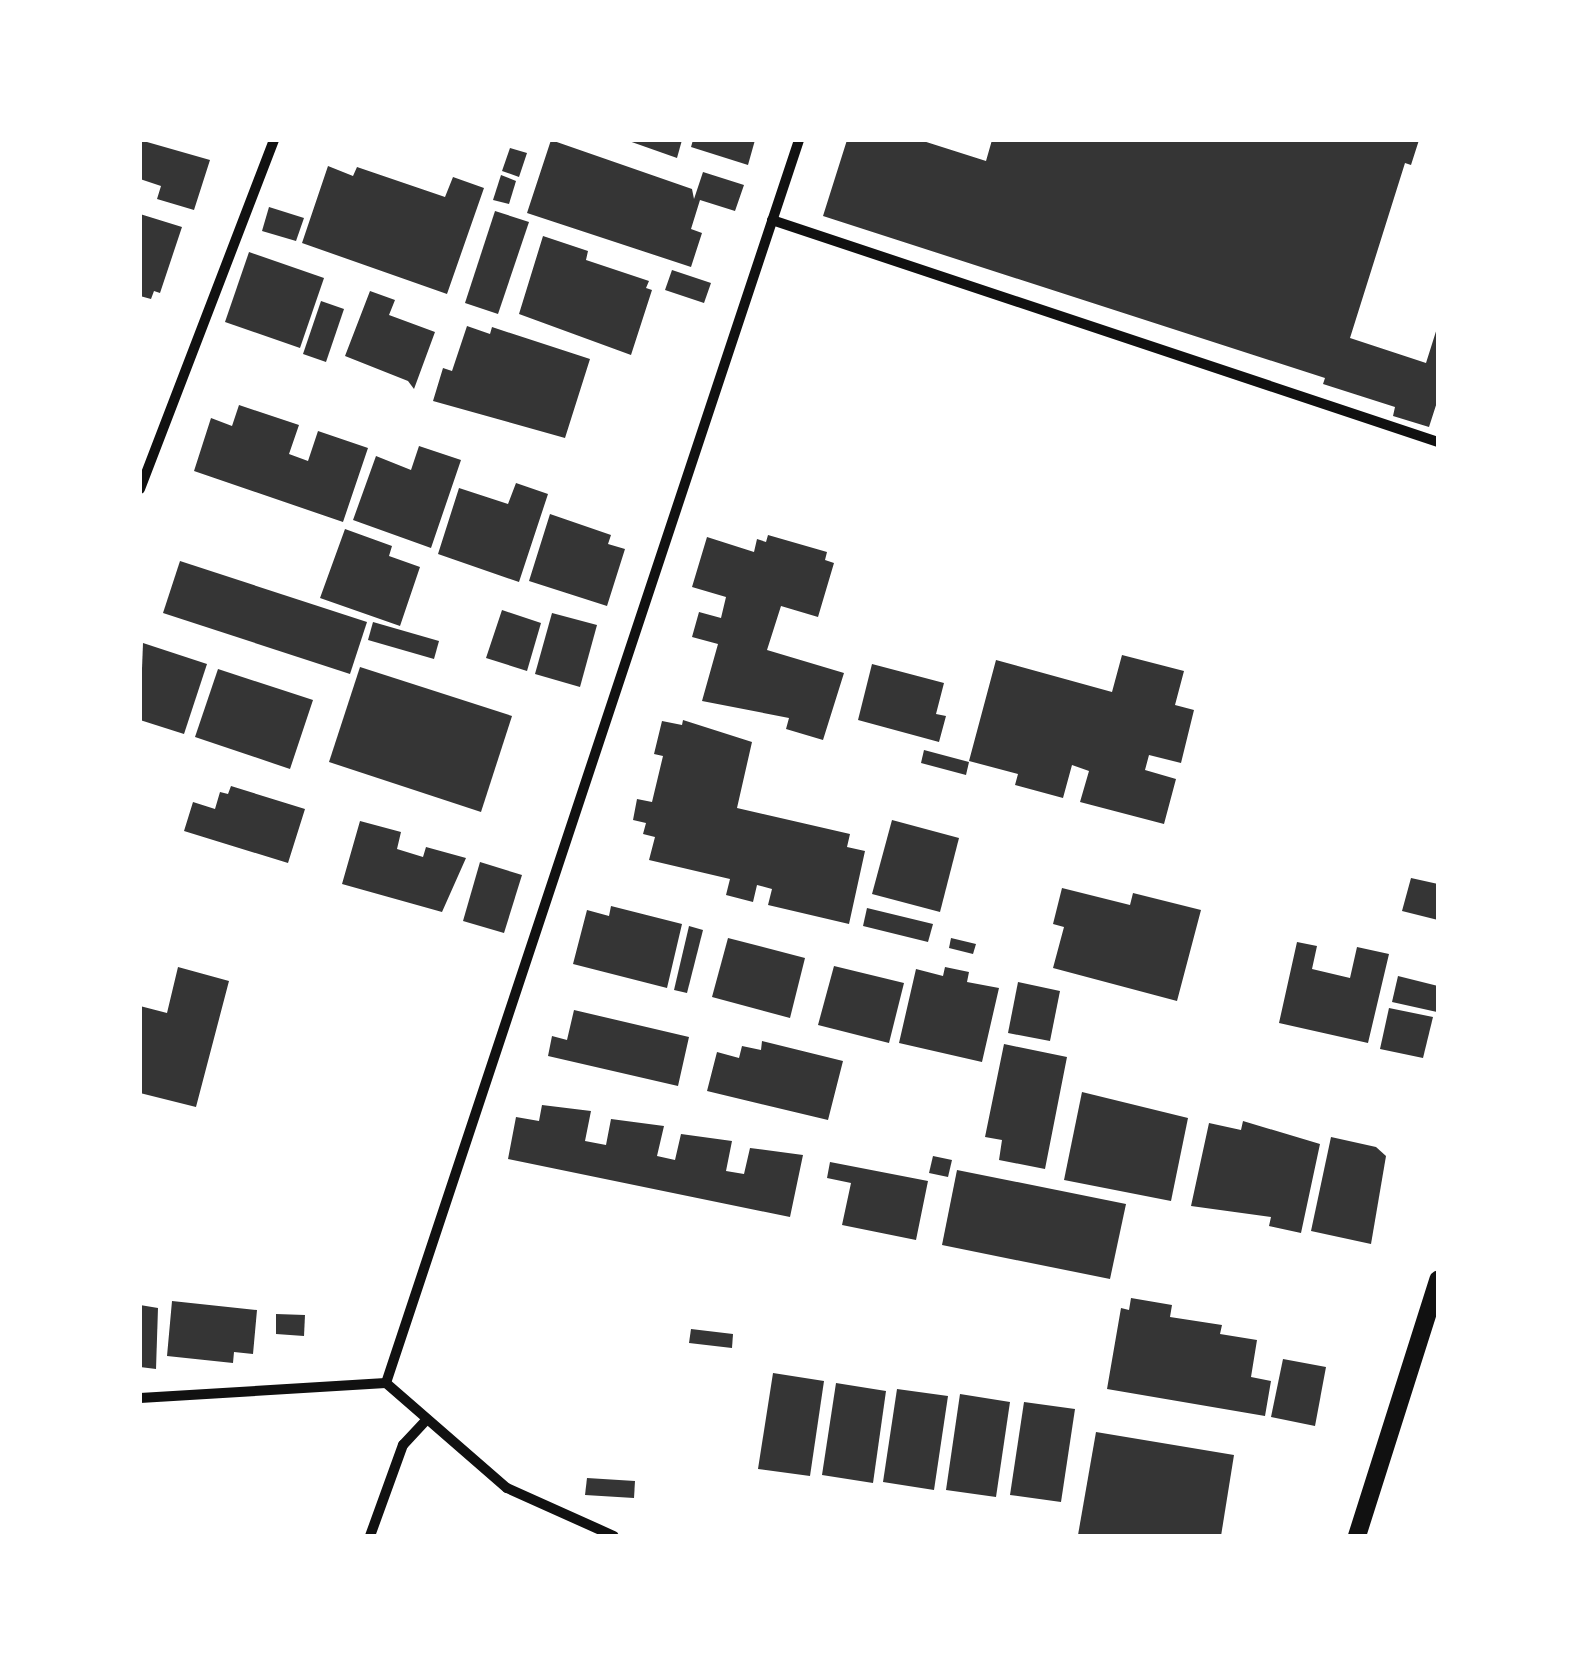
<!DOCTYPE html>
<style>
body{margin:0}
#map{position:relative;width:1578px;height:1676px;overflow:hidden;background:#fff;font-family:"IBM Plex Sans",sans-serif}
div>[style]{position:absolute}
.building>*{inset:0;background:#353535}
.minor>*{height:10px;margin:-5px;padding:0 5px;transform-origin:5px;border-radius:5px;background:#111}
.tertiary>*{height:18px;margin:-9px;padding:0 9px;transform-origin:9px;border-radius:9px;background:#111}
span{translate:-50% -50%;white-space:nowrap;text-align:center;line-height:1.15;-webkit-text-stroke:10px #fff;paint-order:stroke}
.frame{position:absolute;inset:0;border:142px solid #fff;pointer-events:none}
</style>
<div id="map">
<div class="building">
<div style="clip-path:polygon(140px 140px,210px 160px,194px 210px,157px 199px,161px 186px,140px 179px)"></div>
<div style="clip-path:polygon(551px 140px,692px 189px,694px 199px,703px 172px,744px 185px,735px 211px,700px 200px,691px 229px,702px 233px,691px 267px,527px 213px)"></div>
<div style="clip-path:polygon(626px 140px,682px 140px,677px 158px)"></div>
<div style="clip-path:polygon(693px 140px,755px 140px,748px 165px,691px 147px)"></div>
<div style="clip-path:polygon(847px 140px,920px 140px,986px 161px,992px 140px,1419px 140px,1411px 165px,1405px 163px,1350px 338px,1426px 363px,1438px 325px,1438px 399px,1429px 427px,1393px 416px,1395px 407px,1323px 384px,1325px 378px,823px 216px)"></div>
<div style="clip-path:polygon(510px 148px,527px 153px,519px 177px,502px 171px)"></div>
<div style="clip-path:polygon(328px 166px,353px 176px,357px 167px,445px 197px,453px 177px,484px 188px,447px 294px,302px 243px)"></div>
<div style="clip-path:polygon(501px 175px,516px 181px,509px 204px,493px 200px)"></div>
<div style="clip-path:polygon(269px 207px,304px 218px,296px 241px,262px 231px)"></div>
<div style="clip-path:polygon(495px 211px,529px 222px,498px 314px,465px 303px)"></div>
<div style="clip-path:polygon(140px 214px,182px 227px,160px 293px,154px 291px,151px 299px,140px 296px)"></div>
<div style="clip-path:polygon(543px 236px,588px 251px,586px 260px,649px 281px,646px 288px,652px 290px,631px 355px,519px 314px)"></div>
<div style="clip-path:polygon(249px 252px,324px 278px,300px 348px,225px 322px)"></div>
<div style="clip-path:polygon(672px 270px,711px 283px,704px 303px,665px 290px)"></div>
<div style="clip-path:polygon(370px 291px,395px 300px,389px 315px,435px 332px,414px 389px,408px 381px,345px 356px)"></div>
<div style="clip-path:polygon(321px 301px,344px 309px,326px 362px,303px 354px)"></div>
<div style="clip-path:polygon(467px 326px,490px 334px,492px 327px,590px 359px,565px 438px,433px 401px,443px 368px,452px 371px)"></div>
<div style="clip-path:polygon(239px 405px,299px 425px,289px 454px,308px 461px,318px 431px,368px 448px,343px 522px,194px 471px,211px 418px,232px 426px)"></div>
<div style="clip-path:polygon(419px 446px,461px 460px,431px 548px,353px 520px,376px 456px,411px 470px)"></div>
<div style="clip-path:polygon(516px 483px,548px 494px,519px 582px,438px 554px,459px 488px,508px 504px)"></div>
<div style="clip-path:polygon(550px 514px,611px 535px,608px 544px,625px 549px,607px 606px,529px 581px)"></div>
<div style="clip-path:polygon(345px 529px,392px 546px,389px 556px,420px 567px,400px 626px,320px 598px)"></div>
<div style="clip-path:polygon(768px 535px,827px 552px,825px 560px,834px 563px,818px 617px,781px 606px,767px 650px,844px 673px,823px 740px,786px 729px,789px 718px,702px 701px,718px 644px,692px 637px,699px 612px,721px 618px,726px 597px,692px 587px,707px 537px,754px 552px,757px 539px,766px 542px)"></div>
<div style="clip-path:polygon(180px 561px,367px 622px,350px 674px,163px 613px)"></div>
<div style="clip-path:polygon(502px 610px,541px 623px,527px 671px,486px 658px)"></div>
<div style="clip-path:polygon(552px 613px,597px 625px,580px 687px,535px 674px)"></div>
<div style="clip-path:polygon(373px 622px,439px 641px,434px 659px,368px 640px)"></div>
<div style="clip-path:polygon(143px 643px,207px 664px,184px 734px,140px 720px)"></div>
<div style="clip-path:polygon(1122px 655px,1184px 671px,1175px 705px,1194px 710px,1181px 763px,1149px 755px,1145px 770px,1176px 779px,1164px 824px,1080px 802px,1089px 771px,1072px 765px,1063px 798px,1015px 785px,1018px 774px,969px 761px,996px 660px,1112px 692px)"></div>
<div style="clip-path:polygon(872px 664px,944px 683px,936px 714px,946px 716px,939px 742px,858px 720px)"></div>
<div style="clip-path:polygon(360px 667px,512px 716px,481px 812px,329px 762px)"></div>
<div style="clip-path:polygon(218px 669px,313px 700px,290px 769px,195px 737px)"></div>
<div style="clip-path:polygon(683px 720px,752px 742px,737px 808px,850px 834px,847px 847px,865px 851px,849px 924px,768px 905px,772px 889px,757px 885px,753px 902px,726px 895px,730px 879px,649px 860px,655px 837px,643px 834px,646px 823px,633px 820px,637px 799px,652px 802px,663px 756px,654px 754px,662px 721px,682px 725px)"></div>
<div style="clip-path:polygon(924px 750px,969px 762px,966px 775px,921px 763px)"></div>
<div style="clip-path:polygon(231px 786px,305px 809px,288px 863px,184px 831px,193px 802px,215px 809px,220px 792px,228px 794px)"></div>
<div style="clip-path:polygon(892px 820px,959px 838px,940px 912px,872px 894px)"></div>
<div style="clip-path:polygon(360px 821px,401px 832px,397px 849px,423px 857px,426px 847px,466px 858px,442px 912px,342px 884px)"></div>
<div style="clip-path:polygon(480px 862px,522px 875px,504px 933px,463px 921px)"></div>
<div style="clip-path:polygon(1411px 878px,1438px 884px,1438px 920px,1402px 911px)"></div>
<div style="clip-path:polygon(1062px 888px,1130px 905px,1133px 893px,1201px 910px,1177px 1001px,1053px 968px,1064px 927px,1053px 924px)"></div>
<div style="clip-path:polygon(611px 906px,682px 924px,667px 988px,573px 964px,587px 910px,609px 916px)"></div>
<div style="clip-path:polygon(867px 908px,933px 924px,928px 942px,863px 926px)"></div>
<div style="clip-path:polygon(689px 926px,703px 930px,687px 993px,674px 990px)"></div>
<div style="clip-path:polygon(728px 938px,805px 958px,790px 1018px,712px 997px)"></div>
<div style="clip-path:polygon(951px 938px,976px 944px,973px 954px,949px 948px)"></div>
<div style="clip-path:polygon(1297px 942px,1317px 946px,1312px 969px,1350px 978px,1357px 947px,1389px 954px,1368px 1043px,1279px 1023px)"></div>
<div style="clip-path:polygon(834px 966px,904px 983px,889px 1043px,818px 1025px)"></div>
<div style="clip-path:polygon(178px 967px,229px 981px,196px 1107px,140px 1093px,140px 1006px,167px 1013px)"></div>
<div style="clip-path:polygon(945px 967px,969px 972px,967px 982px,999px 988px,982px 1062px,899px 1043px,916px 969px,943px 976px)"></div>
<div style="clip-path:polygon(1398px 976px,1438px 986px,1437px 1012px,1392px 1002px)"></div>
<div style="clip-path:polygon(1018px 982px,1060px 991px,1050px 1041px,1008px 1033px)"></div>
<div style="clip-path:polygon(1389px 1008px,1433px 1017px,1423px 1058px,1380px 1049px)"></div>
<div style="clip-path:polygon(574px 1010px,689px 1037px,678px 1086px,548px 1056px,552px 1036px,567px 1040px)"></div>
<div style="clip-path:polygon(762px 1041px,843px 1061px,828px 1120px,707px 1091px,717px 1052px,739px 1058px,742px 1046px,761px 1050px)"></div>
<div style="clip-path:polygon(1004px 1044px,1067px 1057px,1045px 1169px,999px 1160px,1002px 1140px,985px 1137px)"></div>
<div style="clip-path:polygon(1082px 1092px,1188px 1118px,1171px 1201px,1064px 1180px)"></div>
<div style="clip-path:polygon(542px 1105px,591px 1111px,585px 1141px,606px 1145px,611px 1119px,664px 1126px,657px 1156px,675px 1160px,681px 1134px,732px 1141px,726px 1171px,744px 1174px,750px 1148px,803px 1155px,790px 1217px,508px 1159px,516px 1117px,539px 1121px)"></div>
<div style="clip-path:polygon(1243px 1121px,1320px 1144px,1301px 1233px,1269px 1226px,1271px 1217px,1191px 1206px,1209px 1123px,1241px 1130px)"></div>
<div style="clip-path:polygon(1331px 1137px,1376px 1147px,1386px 1156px,1371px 1244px,1311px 1231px)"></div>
<div style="clip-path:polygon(933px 1156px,952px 1160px,948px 1177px,929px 1173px)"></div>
<div style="clip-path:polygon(830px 1162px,928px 1181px,916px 1240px,842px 1225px,851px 1183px,827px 1178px)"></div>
<div style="clip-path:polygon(957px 1170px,1126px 1204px,1110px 1279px,942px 1245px)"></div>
<div style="clip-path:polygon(1131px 1298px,1172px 1305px,1170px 1317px,1222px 1325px,1220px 1334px,1257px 1340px,1251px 1377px,1271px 1381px,1265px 1416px,1107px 1389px,1121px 1308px,1129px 1310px)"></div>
<div style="clip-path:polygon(172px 1301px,257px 1310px,253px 1354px,234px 1352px,233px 1363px,167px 1356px)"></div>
<div style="clip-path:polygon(140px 1305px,158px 1308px,156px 1369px,140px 1367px)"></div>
<div style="clip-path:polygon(276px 1314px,305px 1315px,304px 1336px,276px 1334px)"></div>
<div style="clip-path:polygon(691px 1329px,733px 1334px,732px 1348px,689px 1343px)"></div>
<div style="clip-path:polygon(1283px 1359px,1326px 1367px,1315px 1426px,1271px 1417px)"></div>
<div style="clip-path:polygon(773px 1373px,824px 1381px,810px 1476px,758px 1469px)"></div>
<div style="clip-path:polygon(836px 1383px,886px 1391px,873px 1483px,822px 1475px)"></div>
<div style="clip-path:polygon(897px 1389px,948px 1396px,934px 1490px,883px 1482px)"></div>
<div style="clip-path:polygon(960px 1394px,1010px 1402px,996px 1497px,946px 1490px)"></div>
<div style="clip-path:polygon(1024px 1402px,1075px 1409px,1061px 1502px,1010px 1495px)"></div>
<div style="clip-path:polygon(1096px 1432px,1234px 1455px,1221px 1536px,1078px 1535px)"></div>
<div style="clip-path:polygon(587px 1478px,635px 1481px,634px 1498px,585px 1495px)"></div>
</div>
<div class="minor">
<div style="left:772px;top:220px;width:702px;rotate:18.43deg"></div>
<div style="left:140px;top:489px;width:374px;rotate:-69deg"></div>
<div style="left:386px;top:1383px;width:1310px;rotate:-71.62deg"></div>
<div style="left:140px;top:1398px;width:246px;rotate:-3.5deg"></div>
<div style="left:386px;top:1383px;width:160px;rotate:41deg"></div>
<div style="left:507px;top:1488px;width:117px;rotate:24.2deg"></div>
<div style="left:370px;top:1536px;width:97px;rotate:-70.1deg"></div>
<div style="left:403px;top:1445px;width:35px;rotate:-47deg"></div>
</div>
<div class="tertiary">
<div style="left:1357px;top:1536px;width:269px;rotate:-72.4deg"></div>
</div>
<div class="frame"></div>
</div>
